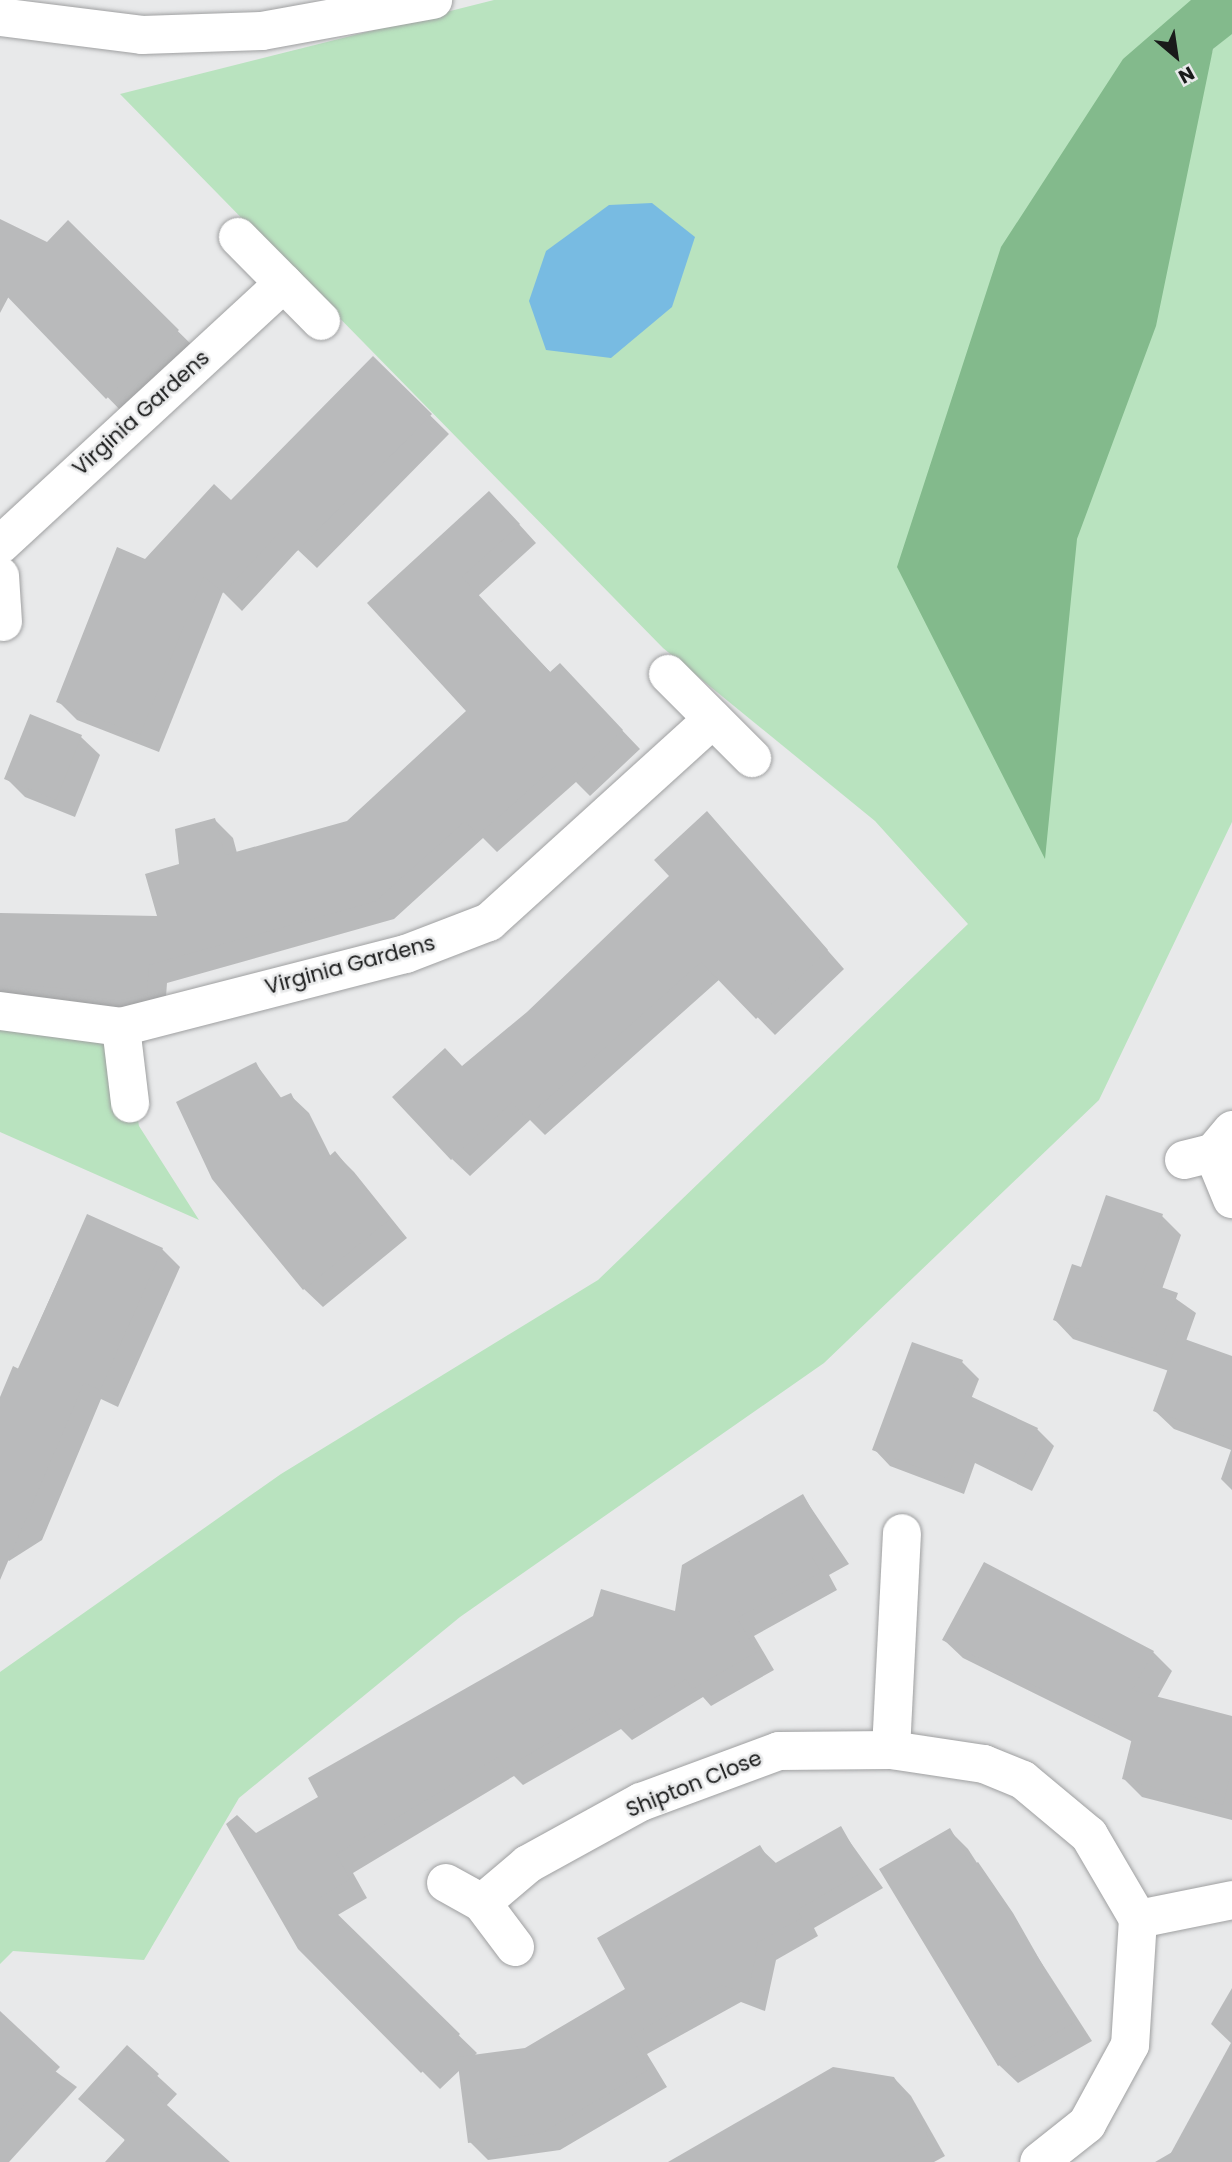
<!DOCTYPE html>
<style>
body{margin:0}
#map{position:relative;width:1232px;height:2162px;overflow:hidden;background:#e8e9ea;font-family:Poppins,sans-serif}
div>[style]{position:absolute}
.green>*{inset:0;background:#b9e3bf}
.forest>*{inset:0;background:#83ba8c}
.water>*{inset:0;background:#78bbe2}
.shadow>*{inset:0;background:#0003}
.building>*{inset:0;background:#b9babb}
.roads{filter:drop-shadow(0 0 2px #9fa0a1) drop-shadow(0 0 2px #9fa0a1)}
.minor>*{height:38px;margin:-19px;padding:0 19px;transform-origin:19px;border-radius:19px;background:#fff}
span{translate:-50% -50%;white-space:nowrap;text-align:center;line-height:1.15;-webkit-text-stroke:5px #e8e9ea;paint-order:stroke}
.street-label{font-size:21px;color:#191a1a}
.north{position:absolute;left:1141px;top:21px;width:70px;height:70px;-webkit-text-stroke:5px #e8e9ea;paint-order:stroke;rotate:151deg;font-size:19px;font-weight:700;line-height:28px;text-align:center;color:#191a1a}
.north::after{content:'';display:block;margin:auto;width:24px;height:32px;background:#191a1a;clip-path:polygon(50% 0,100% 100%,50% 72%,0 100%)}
</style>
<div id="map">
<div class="green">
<div style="clip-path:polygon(494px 0,1192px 0,1077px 539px,1213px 49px,1232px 33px,1232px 822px,1099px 1100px,824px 1363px,460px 1617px,239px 1798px,144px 1960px,13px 1951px,0 1964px,0 1672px,281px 1474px,598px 1280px,968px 924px,875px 821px,663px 648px,120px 94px)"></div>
<div style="clip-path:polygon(0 1008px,121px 1027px,139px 1126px,199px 1220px,0 1132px)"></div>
</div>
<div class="forest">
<div style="clip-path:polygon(1191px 0,1232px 0,1232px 34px,1213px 49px,1156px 326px,1077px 539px,1045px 859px,897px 567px,1001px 247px,1123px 59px)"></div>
</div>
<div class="water">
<div style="clip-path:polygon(652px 203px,695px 237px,672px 307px,611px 358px,546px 350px,529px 301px,546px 251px,609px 205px)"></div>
</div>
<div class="shadow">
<div style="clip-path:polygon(0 221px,47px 244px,68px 223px,197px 350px,126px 416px,9px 296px,0 313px)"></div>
<div style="clip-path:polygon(373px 359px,449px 434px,317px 568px,298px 550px,242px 611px,223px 592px,159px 752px,77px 720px,58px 701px,146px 561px,231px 503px)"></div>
<div style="clip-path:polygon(507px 511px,536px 543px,478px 596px,551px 673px,577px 683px,640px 749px,590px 796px,576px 782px,497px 852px,483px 838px,394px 919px,167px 983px,165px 1011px,0 1000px,0 915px,159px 918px,181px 865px,215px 820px,233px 838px,237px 853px,348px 822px,468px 712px,370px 603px)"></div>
<div style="clip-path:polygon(31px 716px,81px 737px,100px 755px,75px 817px,25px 797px,6px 778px)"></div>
<div style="clip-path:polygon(707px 813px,844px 969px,775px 1035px,720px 979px,545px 1135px,530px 1120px,470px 1176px,452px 1159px,529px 1013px,672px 876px)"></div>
<div style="clip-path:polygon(256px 1064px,282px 1099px,290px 1095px,309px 1113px,331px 1157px,335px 1153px,354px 1172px,407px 1238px,323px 1307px,304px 1289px)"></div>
<div style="clip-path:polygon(1162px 1216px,1181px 1235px,1162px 1289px,1196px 1313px,1186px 1341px,1232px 1357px,1232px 1490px,1221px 1479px,1231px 1450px,1174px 1429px,1155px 1411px,1169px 1371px,1073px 1339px,1055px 1320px,1082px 1269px)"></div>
<div style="clip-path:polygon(87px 1217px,162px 1249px,180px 1267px,118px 1407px,101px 1399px,42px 1540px,9px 1561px,0 1552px,0 1408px)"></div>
<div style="clip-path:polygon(962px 1362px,979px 1379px,971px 1399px,1037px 1429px,1054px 1446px,1032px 1491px,975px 1463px,964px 1494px,890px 1466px,874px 1449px)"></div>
<div style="clip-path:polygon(803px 1496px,849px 1564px,829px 1575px,837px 1590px,754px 1636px,774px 1670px,711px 1706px,703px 1697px,632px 1740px,621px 1729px,523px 1785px,514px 1776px,353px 1873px,367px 1898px,336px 1916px,477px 2053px,473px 2057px,525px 2050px,628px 1990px,760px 1848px,777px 1864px,840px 1828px,883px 1888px,814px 1928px,818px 1936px,776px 1960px,765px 2011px,741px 2002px,647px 2054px,667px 2087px,560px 2150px,488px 2160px,470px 2142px,461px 2069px,440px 2089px,299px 1948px,255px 1835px,676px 1613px)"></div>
<div style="clip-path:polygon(944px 1640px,1153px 1652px,1172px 1671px,1157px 1698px,1232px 1717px,1232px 1820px,1142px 1797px,1123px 1778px,1133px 1742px,963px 1658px)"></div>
<div style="clip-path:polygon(949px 1830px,968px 1849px,1092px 2041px,1018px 2083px,999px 2065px)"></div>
<div style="clip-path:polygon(1232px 1988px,1232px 2044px,1211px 2024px)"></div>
<div style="clip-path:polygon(0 2031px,77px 2087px,9px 2162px,0 2162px)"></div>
<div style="clip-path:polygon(1232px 2045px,1232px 2162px,1155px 2162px,1174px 2151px)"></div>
<div style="clip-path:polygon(127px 2048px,177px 2094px,166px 2106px,229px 2162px,124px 2162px)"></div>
<div style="clip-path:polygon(894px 2078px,911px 2096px,945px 2156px,934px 2162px,691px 2162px)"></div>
</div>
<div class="building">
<div style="clip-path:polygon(0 219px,47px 242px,68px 220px,179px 330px,106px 399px,0 289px)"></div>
<div style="clip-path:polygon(373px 356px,432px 414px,297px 551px,279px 533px,223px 593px,204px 576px,140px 735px,56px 702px,117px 547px,145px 559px,214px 484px,231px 500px)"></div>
<div style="clip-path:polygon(489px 491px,520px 524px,462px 577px,550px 672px,560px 663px,623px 730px,571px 779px,557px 765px,478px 835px,465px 821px,376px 901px,149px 965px,147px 994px,0 984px,0 913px,157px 916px,145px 874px,179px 864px,175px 829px,215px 818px,225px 855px,347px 821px,466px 711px,367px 603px)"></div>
<div style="clip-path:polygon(30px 714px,82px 735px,56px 800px,4px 779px)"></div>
<div style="clip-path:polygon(707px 811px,828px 950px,756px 1019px,701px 962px,526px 1118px,512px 1102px,451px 1160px,392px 1097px,445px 1048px,462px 1066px,527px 1012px,669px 876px,654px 860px)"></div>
<div style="clip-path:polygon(256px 1062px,275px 1100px,291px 1093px,324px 1161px,335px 1151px,390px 1219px,303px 1290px,212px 1179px,176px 1102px)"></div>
<div style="clip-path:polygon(1106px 1195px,1163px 1214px,1141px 1280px,1178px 1293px,1156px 1356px,1053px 1320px,1072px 1264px,1081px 1267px)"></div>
<div style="clip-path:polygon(87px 1214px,163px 1248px,100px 1390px,84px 1383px,0 1580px,0 1397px,13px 1366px,19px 1369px)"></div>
<div style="clip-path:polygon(1179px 1337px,1232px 1356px,1232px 1439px,1153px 1411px)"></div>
<div style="clip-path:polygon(912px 1342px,963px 1360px,953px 1388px,1038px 1428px,1015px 1476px,959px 1448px,947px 1478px,872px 1450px)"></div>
<div style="clip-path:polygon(803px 1494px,832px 1546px,812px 1557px,821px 1572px,737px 1618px,757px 1652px,692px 1689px,686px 1679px,613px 1723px,605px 1710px,504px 1769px,498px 1757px,336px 1854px,350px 1879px,320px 1897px,460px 2034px,421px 2073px,298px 1949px,226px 1824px,237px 1815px,256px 1833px,318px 1797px,308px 1778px,593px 1616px,601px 1589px,675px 1611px,682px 1565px)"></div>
<div style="clip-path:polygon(984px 1562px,1154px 1651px,1132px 1690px,1232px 1716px,1232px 1769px,1223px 1805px,1122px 1779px,1133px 1734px,942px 1640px)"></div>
<div style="clip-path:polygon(841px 1826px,866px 1870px,797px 1910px,802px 1918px,758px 1942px,748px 1994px,722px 1985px,631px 2036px,650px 2069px,542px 2133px,468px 2143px,457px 2057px,525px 2048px,625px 1989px,597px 1938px,760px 1845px,772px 1865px)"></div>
<div style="clip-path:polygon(950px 1828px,972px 1866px,978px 1862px,1013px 1913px,1075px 2022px,998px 2066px,879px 1869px)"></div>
<div style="clip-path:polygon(0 2011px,60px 2067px,0 2131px)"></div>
<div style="clip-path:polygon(1232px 2041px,1232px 2162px,1166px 2162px)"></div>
<div style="clip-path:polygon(127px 2045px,159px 2074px,147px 2087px,230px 2162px,105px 2162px,125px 2140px,78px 2099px)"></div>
<div style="clip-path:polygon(833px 2067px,894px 2077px,929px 2138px,886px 2162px,668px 2162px)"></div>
</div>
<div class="roads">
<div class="minor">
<div style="left:0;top:17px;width:143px;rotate:7.2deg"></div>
<div style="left:142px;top:35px;width:120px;rotate:-1.9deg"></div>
<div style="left:262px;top:31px;width:174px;rotate:-10.3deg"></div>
<div style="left:238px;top:237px;width:118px;rotate:45.3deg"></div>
<div style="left:0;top:545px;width:386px;rotate:-42.7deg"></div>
<div style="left:0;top:576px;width:46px;rotate:86.3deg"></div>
<div style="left:668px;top:674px;width:119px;rotate:45deg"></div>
<div style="left:0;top:1011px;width:122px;rotate:7.5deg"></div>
<div style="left:121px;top:1027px;width:294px;rotate:-14.4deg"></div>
<div style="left:406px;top:954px;width:89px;rotate:-21.1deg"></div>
<div style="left:489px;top:922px;width:302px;rotate:-42.2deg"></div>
<div style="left:121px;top:1027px;width:77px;rotate:83.2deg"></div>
<div style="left:1213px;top:1153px;width:50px;rotate:67.6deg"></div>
<div style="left:1184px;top:1160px;width:30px;rotate:-14deg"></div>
<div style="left:1213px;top:1153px;width:30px;rotate:-50deg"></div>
<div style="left:891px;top:1750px;width:217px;rotate:-87.1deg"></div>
<div style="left:446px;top:1883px;width:41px;rotate:29.1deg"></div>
<div style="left:482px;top:1903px;width:55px;rotate:53.1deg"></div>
<div style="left:482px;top:1903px;width:60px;rotate:-40.3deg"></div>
<div style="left:528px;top:1864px;width:129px;rotate:-28.8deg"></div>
<div style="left:641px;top:1802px;width:147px;rotate:-20.3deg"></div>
<div style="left:779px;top:1751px;width:112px;rotate:-0.5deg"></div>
<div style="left:891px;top:1750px;width:94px;rotate:8.6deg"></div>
<div style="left:984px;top:1764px;width:42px;rotate:22.3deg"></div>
<div style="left:1023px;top:1780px;width:86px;rotate:39.8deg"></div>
<div style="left:1089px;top:1835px;width:97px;rotate:59.7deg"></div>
<div style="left:1138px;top:1919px;width:126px;rotate:93.6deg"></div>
<div style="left:1130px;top:2045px;width:90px;rotate:118.6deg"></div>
<div style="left:1087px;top:2124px;width:61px;rotate:141.6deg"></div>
<div style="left:1138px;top:1919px;width:96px;rotate:-11.4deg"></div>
</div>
</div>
<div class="street-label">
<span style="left:141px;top:413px;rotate:-42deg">Virginia Gardens</span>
<span style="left:350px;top:965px;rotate:-15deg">Virginia Gardens</span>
<span style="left:694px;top:1784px;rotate:-22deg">Shipton Close</span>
</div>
<div class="north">N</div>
</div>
